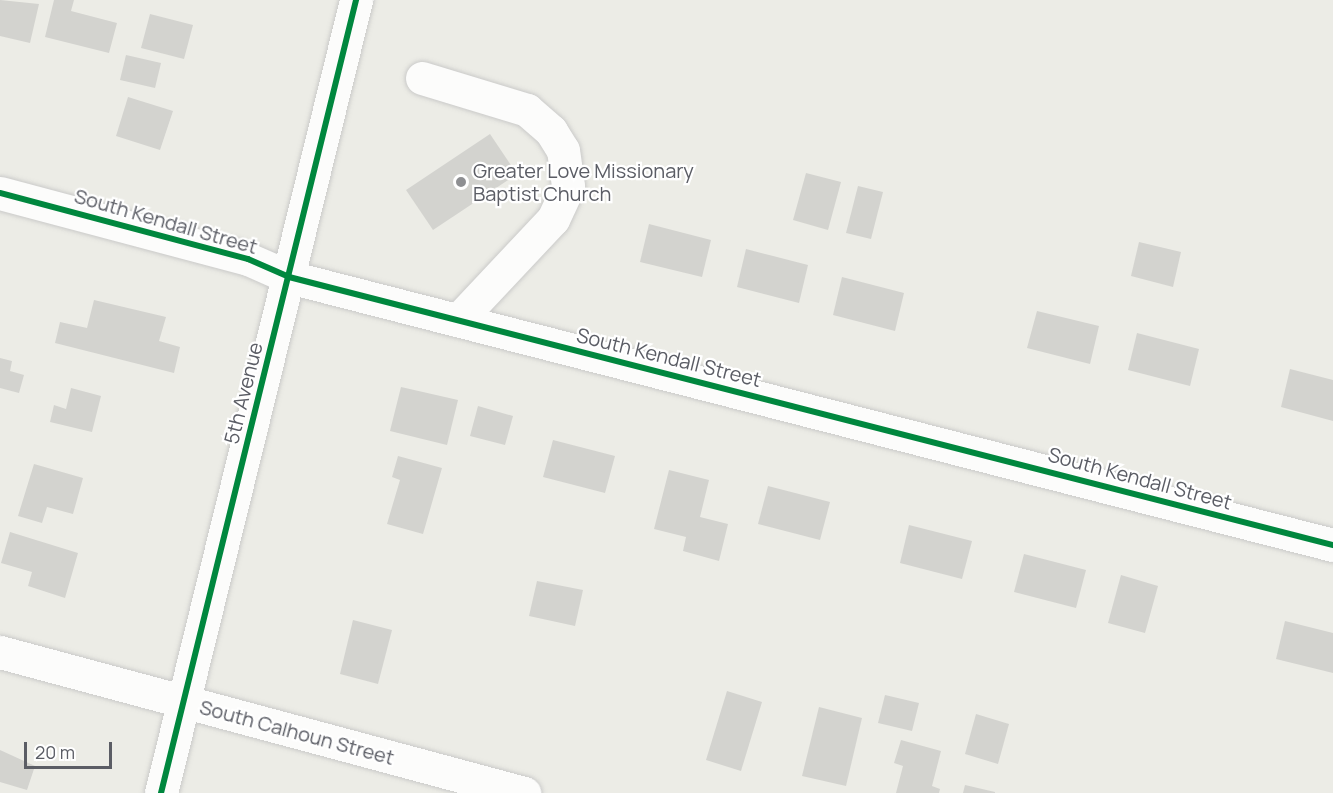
<!DOCTYPE html>
<style>
body{margin:0}
#map{position:relative;width:1333px;height:793px;overflow:hidden;background:#ecece6;font-family:Manrope,sans-serif}
div>[style]{position:absolute}
.building>*{inset:0;background:#d3d3cf}
.roads{filter:drop-shadow(0 0 2px #cacac9) drop-shadow(0 0 2px #cacac9)}
.minor>*{height:33px;margin:-16.5px;padding:0 16.5px;transform-origin:16.5px;border-radius:16.5px;background:#fcfcfb}
.cycleway>*{height:6px;margin:-3px;padding:0 3px;transform-origin:3px;border-radius:3px;background:#00873e}
.dots>*{width:16px;height:16px;translate:-50% -50%;box-sizing:border-box;border:3px solid #fff;border-radius:50%}
span{translate:-50% -50%;white-space:nowrap;text-align:center;line-height:1.15;-webkit-text-stroke:4.5px #fff;paint-order:stroke}
.poi-label{font-size:20px;color:#5b5d65}
.left{translate:0 -50%;text-align:left}
.street-label{font-size:20px;color:#5b5d65}
.scale{position:absolute;left:24px;top:742px;width:88px;height:27px;box-sizing:border-box;border:3px solid #5b5d65;border-top:0;padding-left:8px;font-size:18px;line-height:21px;white-space:nowrap;color:#5b5d65;-webkit-text-stroke:4px #fff;paint-order:stroke}
</style>
<div id="map">
<div class="building">
<div style="clip-path:polygon(0 0,39px 4px,30px 43px,0 36px)"></div>
<div style="clip-path:polygon(54px 0,74px 0,71px 11px,117px 23px,109px 53px,45px 37px)"></div>
<div style="clip-path:polygon(150px 14px,193px 25px,184px 59px,141px 48px)"></div>
<div style="clip-path:polygon(126px 55px,161px 63px,155px 88px,120px 80px)"></div>
<div style="clip-path:polygon(128px 97px,173px 111px,160px 150px,116px 136px)"></div>
<div style="clip-path:polygon(490px 134px,517px 174px,433px 230px,406px 190px)"></div>
<div style="clip-path:polygon(806px 173px,841px 182px,828px 230px,793px 220px)"></div>
<div style="clip-path:polygon(858px 186px,883px 192px,871px 239px,846px 233px)"></div>
<div style="clip-path:polygon(649px 224px,711px 240px,702px 277px,640px 262px)"></div>
<div style="clip-path:polygon(1139px 242px,1181px 252px,1173px 287px,1131px 276px)"></div>
<div style="clip-path:polygon(746px 249px,808px 265px,799px 303px,737px 287px)"></div>
<div style="clip-path:polygon(842px 277px,904px 293px,895px 331px,833px 315px)"></div>
<div style="clip-path:polygon(94px 300px,166px 317px,159px 341px,180px 347px,174px 373px,55px 343px,60px 322px,87px 328px)"></div>
<div style="clip-path:polygon(1037px 311px,1099px 326px,1090px 364px,1027px 348px)"></div>
<div style="clip-path:polygon(1137px 333px,1199px 349px,1190px 386px,1128px 370px)"></div>
<div style="clip-path:polygon(0 358px,12px 361px,10px 371px,24px 375px,19px 393px,0 388px)"></div>
<div style="clip-path:polygon(1290px 369px,1333px 380px,1333px 421px,1281px 407px)"></div>
<div style="clip-path:polygon(401px 387px,458px 400px,447px 445px,390px 431px)"></div>
<div style="clip-path:polygon(71px 388px,101px 396px,92px 432px,50px 422px,54px 405px,66px 409px)"></div>
<div style="clip-path:polygon(478px 406px,513px 416px,505px 445px,470px 436px)"></div>
<div style="clip-path:polygon(553px 440px,615px 456px,605px 493px,543px 477px)"></div>
<div style="clip-path:polygon(398px 456px,442px 468px,423px 534px,387px 524px,400px 480px,392px 477px)"></div>
<div style="clip-path:polygon(34px 464px,83px 478px,73px 514px,47px 507px,42px 523px,18px 516px)"></div>
<div style="clip-path:polygon(669px 470px,709px 480px,700px 517px,728px 524px,719px 561px,683px 551px,686px 537px,654px 529px)"></div>
<div style="clip-path:polygon(768px 486px,830px 502px,820px 540px,758px 524px)"></div>
<div style="clip-path:polygon(909px 525px,972px 541px,962px 579px,900px 563px)"></div>
<div style="clip-path:polygon(10px 532px,78px 553px,65px 598px,28px 586px,32px 572px,1px 563px)"></div>
<div style="clip-path:polygon(1024px 554px,1086px 570px,1076px 608px,1014px 592px)"></div>
<div style="clip-path:polygon(1121px 575px,1158px 586px,1145px 633px,1108px 623px)"></div>
<div style="clip-path:polygon(537px 581px,583px 590px,575px 626px,529px 616px)"></div>
<div style="clip-path:polygon(353px 620px,392px 630px,378px 684px,340px 674px)"></div>
<div style="clip-path:polygon(1285px 621px,1333px 633px,1333px 673px,1276px 659px)"></div>
<div style="clip-path:polygon(727px 691px,762px 702px,741px 771px,706px 760px)"></div>
<div style="clip-path:polygon(885px 695px,919px 703px,912px 731px,878px 723px)"></div>
<div style="clip-path:polygon(819px 707px,862px 718px,846px 786px,802px 776px)"></div>
<div style="clip-path:polygon(976px 714px,1009px 724px,998px 764px,965px 754px)"></div>
<div style="clip-path:polygon(901px 740px,941px 751px,932px 786px,940px 789px,939px 793px,896px 793px,903px 766px,894px 763px)"></div>
<div style="clip-path:polygon(0 750px,35px 766px,27px 790px,0 782px)"></div>
<div style="clip-path:polygon(965px 785px,995px 792px,995px 793px,963px 793px)"></div>
</div>
<div class="roads">
<div class="minor">
<div style="left:422px;top:78px;width:110px;rotate:16.9deg"></div>
<div style="left:527px;top:110px;width:32px;rotate:41deg"></div>
<div style="left:551px;top:131px;width:22px;rotate:58deg"></div>
<div style="left:563px;top:150px;width:37px;rotate:82deg"></div>
<div style="left:568px;top:187px;width:35px;rotate:115deg"></div>
<div style="left:553px;top:219px;width:139px;rotate:133.2deg"></div>
<div style="left:0;top:193px;width:257px;rotate:14.9deg"></div>
<div style="left:248px;top:259px;width:45px;rotate:23.7deg"></div>
<div style="left:289px;top:277px;width:1078px;rotate:14.4deg"></div>
<div style="left:0;top:652px;width:543px;rotate:15.06deg"></div>
<div style="left:161px;top:793px;width:817px;rotate:-76.18deg"></div>
</div>
</div>
<div class="cycleway">
<div style="left:0;top:193px;width:257px;rotate:14.9deg"></div>
<div style="left:248px;top:259px;width:45px;rotate:23.7deg"></div>
<div style="left:289px;top:277px;width:1078px;rotate:14.4deg"></div>
<div style="left:161px;top:793px;width:817px;rotate:-76.18deg"></div>
</div>
<div class="dots">
<div style="left:461px;top:182px;background:#8e8f92"></div>
</div>
<div class="poi-label">
<span class="left" style="left:473px;top:182px">Greater Love Missionary<br>Baptist Church</span>
</div>
<div class="street-label">
<span style="left:166px;top:221px;rotate:16deg">South Kendall Street</span>
<span style="left:669px;top:357px;rotate:14deg">South Kendall Street</span>
<span style="left:243px;top:393px;rotate:-76deg">5th Avenue</span>
<span style="left:1140px;top:478px;rotate:15deg">South Kendall Street</span>
<span style="left:297px;top:732px;rotate:15deg">South Calhoun Street</span>
</div>
<div class="scale">20 m</div>
</div>
